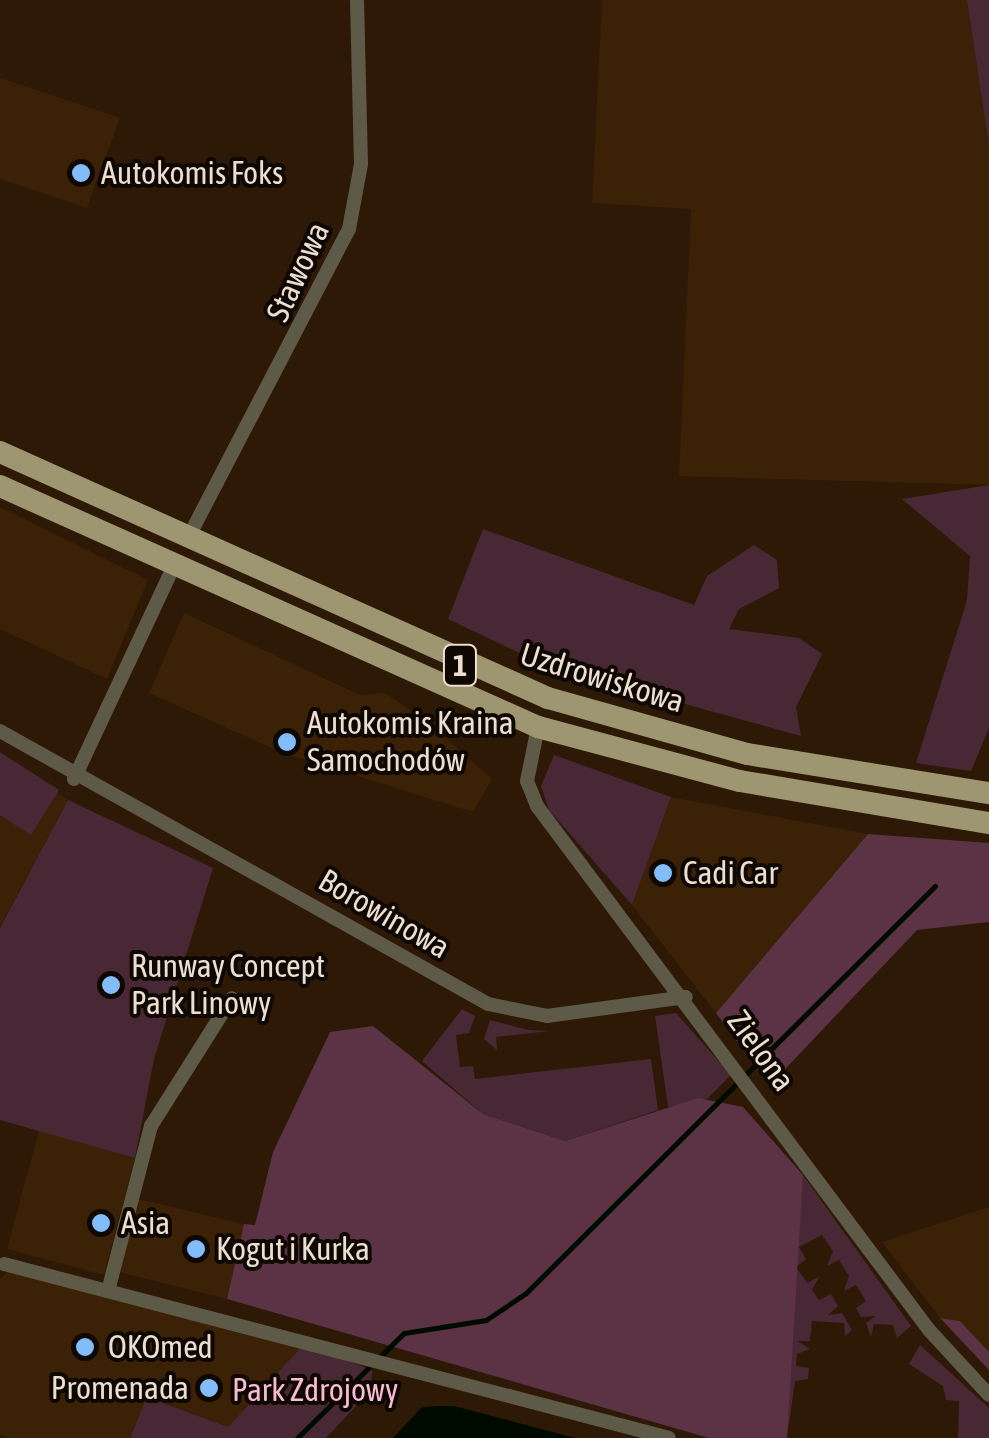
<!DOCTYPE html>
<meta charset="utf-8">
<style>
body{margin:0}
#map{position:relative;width:989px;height:1438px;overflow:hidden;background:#2d1905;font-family:"Asap Condensed",sans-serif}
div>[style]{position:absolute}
.built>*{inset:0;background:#3b2105}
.green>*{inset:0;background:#492835}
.forest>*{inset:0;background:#5c3344}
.water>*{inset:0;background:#000b00}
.stream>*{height:5px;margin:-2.5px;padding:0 2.5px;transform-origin:2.5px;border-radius:2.5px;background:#000b00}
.minor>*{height:14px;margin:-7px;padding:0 7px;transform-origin:7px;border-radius:7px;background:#5e5a48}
.primary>*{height:22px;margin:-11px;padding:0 11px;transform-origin:11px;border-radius:11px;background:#9d9670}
.dots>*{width:28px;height:28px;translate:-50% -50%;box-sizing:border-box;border:5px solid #0f0702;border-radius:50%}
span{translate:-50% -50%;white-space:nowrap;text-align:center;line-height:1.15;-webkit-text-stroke:8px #0f0702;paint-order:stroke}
.shield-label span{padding:2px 8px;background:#0f0702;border:2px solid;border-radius:8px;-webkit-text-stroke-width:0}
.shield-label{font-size:30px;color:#ecded1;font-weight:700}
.poi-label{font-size:32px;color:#ecded1}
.left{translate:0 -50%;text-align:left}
.right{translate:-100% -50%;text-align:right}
.street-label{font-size:32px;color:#ecded1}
.park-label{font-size:32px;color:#f8bcd2}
</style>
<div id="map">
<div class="built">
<div style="clip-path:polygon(602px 0,967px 0,989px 146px,989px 485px,679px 476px,691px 209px,592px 203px)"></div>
<div style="clip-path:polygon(0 78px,120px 118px,87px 208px,0 179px)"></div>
<div style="clip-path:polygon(0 507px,148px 580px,107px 679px,0 629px)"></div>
<div style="clip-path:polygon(184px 613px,360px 695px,385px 693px,427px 721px,492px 779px,473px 812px,283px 753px,149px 693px)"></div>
<div style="clip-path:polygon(0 753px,68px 800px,0 927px)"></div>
<div style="clip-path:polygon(671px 797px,868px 834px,716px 1013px,632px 905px)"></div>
<div style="clip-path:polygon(39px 1130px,135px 1158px,104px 1275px,7px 1249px)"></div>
<div style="clip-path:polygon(138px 1199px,244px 1224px,227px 1299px,118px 1272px)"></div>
<div style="clip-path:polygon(989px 1207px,989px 1352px,960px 1321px,940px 1318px,882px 1242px)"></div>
<div style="clip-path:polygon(8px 1272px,304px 1344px,228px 1427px,148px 1397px,130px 1438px,8px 1438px,0 1435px,0 1279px)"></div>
</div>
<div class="green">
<div style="clip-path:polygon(967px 0,989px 0,989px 146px)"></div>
<div style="clip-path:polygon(989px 485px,989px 728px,971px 771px,916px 763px,967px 600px,970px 556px,902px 499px)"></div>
<div style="clip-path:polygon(483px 529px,694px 605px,707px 576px,754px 545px,777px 560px,779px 588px,739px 609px,729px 629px,799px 638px,822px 654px,796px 707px,801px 736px,547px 666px,448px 619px)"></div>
<div style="clip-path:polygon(0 752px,59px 790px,31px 835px,0 815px)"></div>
<div style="clip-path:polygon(554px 755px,671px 797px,632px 905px,549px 810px,541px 786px)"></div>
<div style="clip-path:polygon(68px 800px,213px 868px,154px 1059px,135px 1158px,0 1120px,0 928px)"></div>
<div style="clip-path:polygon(462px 1009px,475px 1016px,469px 1033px,456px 1035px,460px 1067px,473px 1066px,475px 1079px,651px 1059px,658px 1110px,565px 1141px,483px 1114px,422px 1061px)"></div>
<div style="clip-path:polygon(676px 1013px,731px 1075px,707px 1099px,668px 1107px,655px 1016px)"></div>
<div style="clip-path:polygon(490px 1020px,528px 1030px,549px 1031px,496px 1037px,497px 1050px,484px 1039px)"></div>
<div style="clip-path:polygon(803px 1175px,911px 1326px,897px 1338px,893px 1325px,874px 1324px,871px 1337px,866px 1323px,876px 1316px,861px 1317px,856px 1308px,866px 1301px,856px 1285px,844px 1291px,849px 1276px,839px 1260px,827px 1266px,833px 1251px,822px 1235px,799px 1247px,806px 1259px,796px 1267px,807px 1283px,819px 1277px,812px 1290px,819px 1300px,831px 1294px,838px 1306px,828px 1315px,842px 1313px,852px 1330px,845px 1336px,844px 1323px,812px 1321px,810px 1341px,797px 1341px,810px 1349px,797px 1354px,796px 1366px,809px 1368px,808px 1379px,795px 1381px,787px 1438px,793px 1294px)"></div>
<div style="clip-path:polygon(304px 1344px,372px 1370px,371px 1390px,326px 1438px,130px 1438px,147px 1397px,228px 1427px)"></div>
<div style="clip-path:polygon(920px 1345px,989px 1408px,989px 1438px,958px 1438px,959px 1401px,946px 1400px,943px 1386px,909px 1364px)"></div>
</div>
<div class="forest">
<div style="clip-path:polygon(868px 834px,989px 843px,989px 922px,917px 930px,770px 1085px,716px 1013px)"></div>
<div style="clip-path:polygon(373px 1026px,483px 1114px,565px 1141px,698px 1098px,743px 1107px,803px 1175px,787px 1438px,709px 1438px,227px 1299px,244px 1224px,255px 1225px,273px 1152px,330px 1032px)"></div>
<div style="clip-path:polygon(940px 1318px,960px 1321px,989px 1352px,989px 1370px)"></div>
</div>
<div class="water">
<div style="clip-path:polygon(438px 1406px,454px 1406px,575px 1438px,393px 1438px,422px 1407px)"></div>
</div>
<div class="stream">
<div style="left:297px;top:1438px;width:150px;rotate:-44.5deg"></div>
<div style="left:404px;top:1333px;width:83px;rotate:-9deg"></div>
<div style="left:486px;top:1320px;width:48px;rotate:-34deg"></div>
<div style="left:526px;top:1293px;width:577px;rotate:-44.86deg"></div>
</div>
<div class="minor">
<div style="left:187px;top:540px;width:351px;rotate:-62.5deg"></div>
<div style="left:349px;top:229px;width:66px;rotate:-79.5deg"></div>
<div style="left:361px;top:164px;width:164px;rotate:-91.4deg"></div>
<div style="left:538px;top:727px;width:55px;rotate:101.5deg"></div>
<div style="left:527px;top:781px;width:27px;rotate:68deg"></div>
<div style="left:537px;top:806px;width:654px;rotate:53.2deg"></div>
<div style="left:929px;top:1330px;width:88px;rotate:47.3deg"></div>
<div style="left:0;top:731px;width:559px;rotate:29.22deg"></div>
<div style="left:488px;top:1004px;width:60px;rotate:11.5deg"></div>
<div style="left:547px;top:1016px;width:140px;rotate:-7.8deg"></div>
<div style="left:74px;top:779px;width:235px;rotate:-64.9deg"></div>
<div style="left:4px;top:1264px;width:687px;rotate:14.66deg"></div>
<div style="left:108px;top:1291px;width:171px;rotate:-75.4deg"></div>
<div style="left:151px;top:1126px;width:151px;rotate:-57.7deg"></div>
</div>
<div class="primary">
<div style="left:0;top:452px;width:601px;rotate:24.18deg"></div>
<div style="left:548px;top:698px;width:207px;rotate:15.7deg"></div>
<div style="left:747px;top:754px;width:245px;rotate:9.2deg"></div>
<div style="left:0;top:486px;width:590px;rotate:24.13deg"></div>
<div style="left:538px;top:727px;width:209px;rotate:15deg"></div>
<div style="left:740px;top:781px;width:253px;rotate:9.6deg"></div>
</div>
<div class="dots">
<div style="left:81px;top:173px;background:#82bcfa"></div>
<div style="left:287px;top:742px;background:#82bcfa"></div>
<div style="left:663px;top:873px;background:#82bcfa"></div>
<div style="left:111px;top:985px;background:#82bcfa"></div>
<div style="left:101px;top:1223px;background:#82bcfa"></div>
<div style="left:196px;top:1249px;background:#82bcfa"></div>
<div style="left:85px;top:1347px;background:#82bcfa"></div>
<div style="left:209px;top:1388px;background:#82bcfa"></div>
</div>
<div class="shield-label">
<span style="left:460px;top:665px">1</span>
</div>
<div class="poi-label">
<span class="left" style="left:101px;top:173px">Autokomis Foks</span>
<span class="left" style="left:307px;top:742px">Autokomis Kraina<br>Samochodów</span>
<span class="left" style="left:683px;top:873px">Cadi Car</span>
<span class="left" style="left:131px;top:985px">Runway Concept<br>Park Linowy</span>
<span class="left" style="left:121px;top:1223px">Asia</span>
<span class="left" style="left:216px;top:1249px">Kogut i Kurka</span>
<span class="left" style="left:108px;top:1347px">OKOmed</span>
<span class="right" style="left:189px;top:1388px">Promenada</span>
</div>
<div class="street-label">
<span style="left:298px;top:272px;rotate:-65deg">Stawowa</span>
<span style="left:602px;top:678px;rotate:17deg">Uzdrowiskowa</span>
<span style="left:384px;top:914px;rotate:30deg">Borowinowa</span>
<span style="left:761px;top:1051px;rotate:54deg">Zielona</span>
</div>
<div class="park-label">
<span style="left:315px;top:1390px">Park Zdrojowy</span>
</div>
</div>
